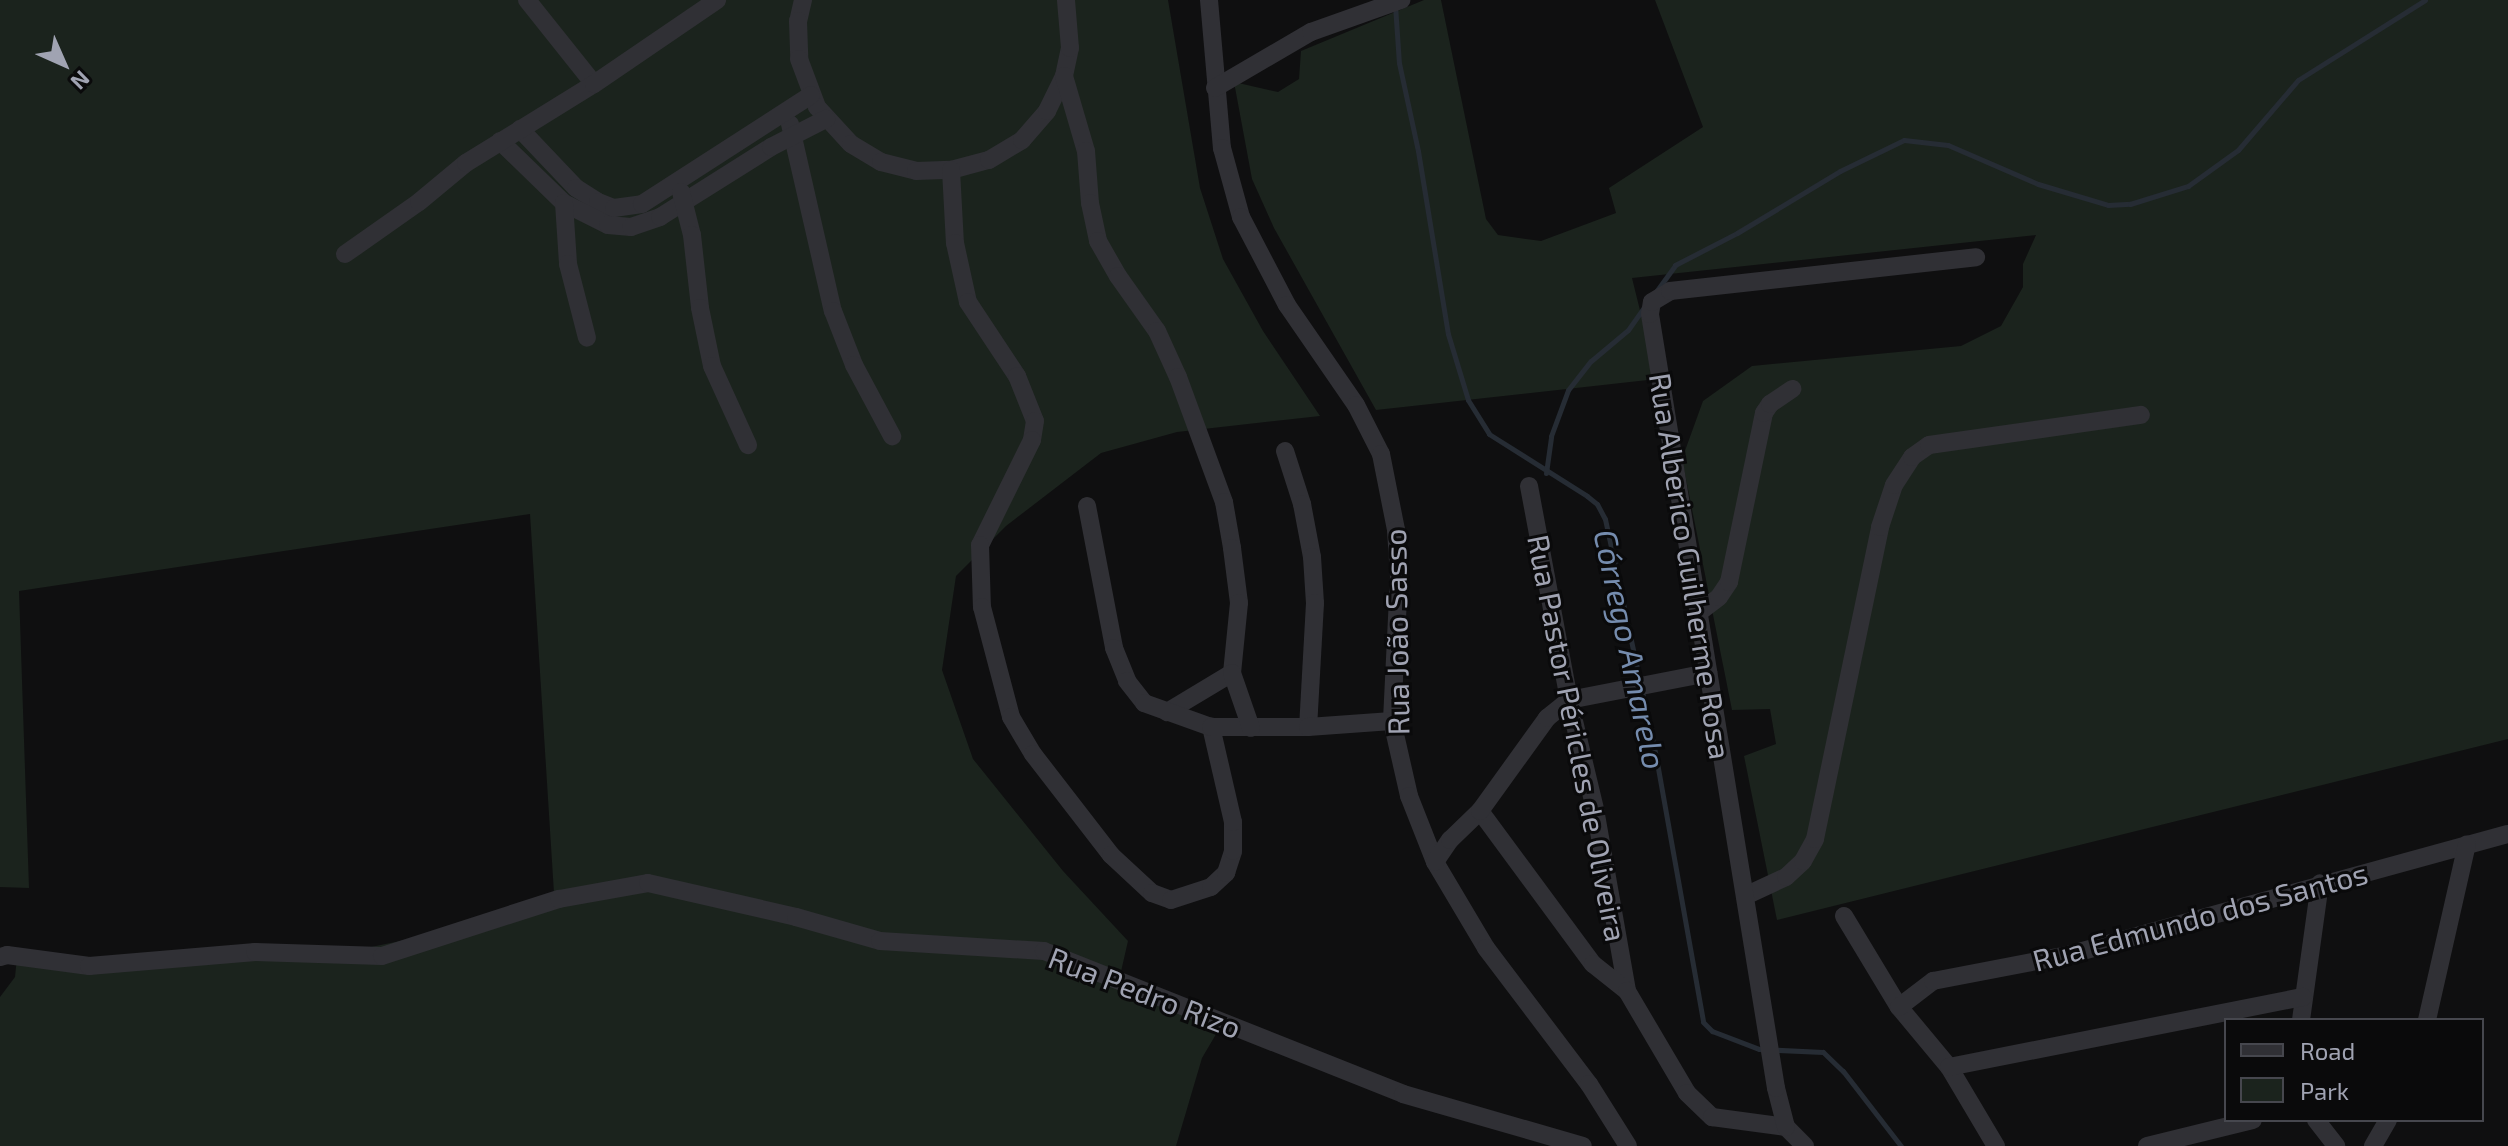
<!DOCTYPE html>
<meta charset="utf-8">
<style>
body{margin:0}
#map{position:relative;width:2508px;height:1146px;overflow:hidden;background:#0f0f10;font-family:"Exo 2",sans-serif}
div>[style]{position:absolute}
.green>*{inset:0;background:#1b231d}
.stream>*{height:5px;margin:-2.5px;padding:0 2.5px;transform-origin:2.5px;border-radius:2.5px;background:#262c34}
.street>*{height:18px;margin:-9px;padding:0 9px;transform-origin:9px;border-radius:9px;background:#303035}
span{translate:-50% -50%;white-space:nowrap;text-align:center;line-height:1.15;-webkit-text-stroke:6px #0a0a0b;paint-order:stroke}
.street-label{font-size:30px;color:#a0a3b2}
.water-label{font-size:32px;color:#758cae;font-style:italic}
.legend{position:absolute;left:2224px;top:1018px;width:260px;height:104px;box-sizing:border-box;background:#0a0a0b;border:2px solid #46474e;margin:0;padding:10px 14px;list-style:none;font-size:24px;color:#a0a3b2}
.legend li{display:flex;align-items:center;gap:16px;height:40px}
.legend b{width:40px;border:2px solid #46474e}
.north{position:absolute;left:24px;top:24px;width:80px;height:80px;-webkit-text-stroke:6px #0a0a0b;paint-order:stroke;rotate:135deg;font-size:22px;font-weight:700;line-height:32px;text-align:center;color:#a0a3b2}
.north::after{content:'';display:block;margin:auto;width:28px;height:36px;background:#a0a3b2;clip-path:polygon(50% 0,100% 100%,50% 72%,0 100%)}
</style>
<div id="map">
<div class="green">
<div style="clip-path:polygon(0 0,1168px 0,1200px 188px,1223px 259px,1263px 331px,1320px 416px,1177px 432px,1101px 453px,1006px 526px,956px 576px,942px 670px,973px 759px,1063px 871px,1128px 941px,1120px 976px,1222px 1024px,1202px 1058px,1176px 1146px,0 1146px,0 997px,15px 977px,17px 957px,318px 958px,555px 909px,530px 514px,19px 591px,29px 888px,0 887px)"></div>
<div style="clip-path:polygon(1424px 0,1441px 0,1486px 219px,1498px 235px,1541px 241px,1616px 213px,1609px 188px,1703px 127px,1655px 0,2508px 0,2508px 739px,1777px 920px,1744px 756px,1776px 744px,1770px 709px,1732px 710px,1682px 459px,1703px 401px,1752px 366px,1961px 346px,2001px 326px,2023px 287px,2023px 264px,2036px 235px,1632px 278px,1657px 379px,1376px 410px,1274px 228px,1252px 179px,1234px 82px,1278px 92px,1299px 79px,1301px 51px)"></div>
</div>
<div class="stream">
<div style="left:1395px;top:5px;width:58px;rotate:86.1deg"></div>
<div style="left:1399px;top:63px;width:90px;rotate:77.8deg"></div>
<div style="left:1418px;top:151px;width:185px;rotate:80.7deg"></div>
<div style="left:1448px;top:334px;width:69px;rotate:73.1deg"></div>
<div style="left:1468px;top:400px;width:40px;rotate:58deg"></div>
<div style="left:1489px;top:434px;width:116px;rotate:32.3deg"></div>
<div style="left:1587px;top:496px;width:13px;rotate:39deg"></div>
<div style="left:1597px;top:504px;width:17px;rotate:62deg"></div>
<div style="left:1605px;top:519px;width:243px;rotate:77.9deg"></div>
<div style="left:1656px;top:757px;width:269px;rotate:79.9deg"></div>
<div style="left:1703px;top:1022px;width:13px;rotate:45deg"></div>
<div style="left:1712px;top:1031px;width:50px;rotate:21deg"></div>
<div style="left:1759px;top:1049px;width:64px;rotate:2.7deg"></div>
<div style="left:1823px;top:1052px;width:28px;rotate:44deg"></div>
<div style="left:1843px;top:1071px;width:95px;rotate:52.3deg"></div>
<div style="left:1655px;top:293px;width:34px;rotate:-54deg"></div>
<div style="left:1675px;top:265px;width:70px;rotate:-27.3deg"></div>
<div style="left:1737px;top:233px;width:120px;rotate:-31deg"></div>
<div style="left:1840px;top:171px;width:71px;rotate:-25.8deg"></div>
<div style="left:1904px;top:140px;width:44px;rotate:6.5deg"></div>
<div style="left:1948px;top:145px;width:98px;rotate:23.4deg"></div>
<div style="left:2038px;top:184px;width:73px;rotate:16.7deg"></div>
<div style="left:2108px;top:205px;width:22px;rotate:-3deg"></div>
<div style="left:2130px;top:204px;width:61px;rotate:-17.2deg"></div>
<div style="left:2188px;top:186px;width:62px;rotate:-35.8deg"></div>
<div style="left:2238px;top:150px;width:92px;rotate:-49.4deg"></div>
<div style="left:2298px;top:80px;width:150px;rotate:-32.2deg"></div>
<div style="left:1546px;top:473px;width:37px;rotate:-82deg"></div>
<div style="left:1551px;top:436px;width:49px;rotate:-69.7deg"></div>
<div style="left:1568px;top:390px;width:37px;rotate:-52deg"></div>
<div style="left:1591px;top:361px;width:48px;rotate:-40deg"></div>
<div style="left:1628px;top:330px;width:28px;rotate:-55deg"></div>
</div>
<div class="street">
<div style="left:527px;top:0;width:107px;rotate:51.4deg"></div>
<div style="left:803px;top:0;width:22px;rotate:103deg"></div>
<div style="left:798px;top:21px;width:38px;rotate:88deg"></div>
<div style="left:799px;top:59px;width:51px;rotate:69.4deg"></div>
<div style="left:817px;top:107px;width:50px;rotate:47.4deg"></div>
<div style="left:851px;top:144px;width:35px;rotate:31deg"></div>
<div style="left:881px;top:162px;width:36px;rotate:14deg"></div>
<div style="left:916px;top:171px;width:35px;rotate:-2deg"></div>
<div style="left:951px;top:170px;width:39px;rotate:-15deg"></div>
<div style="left:989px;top:160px;width:39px;rotate:-31deg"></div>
<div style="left:1022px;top:140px;width:38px;rotate:-49deg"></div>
<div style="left:1047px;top:111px;width:39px;rotate:-64deg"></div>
<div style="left:1064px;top:76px;width:29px;rotate:-78deg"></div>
<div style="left:1070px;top:48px;width:48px;rotate:-94.8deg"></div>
<div style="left:1209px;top:0;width:149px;rotate:85deg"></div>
<div style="left:1222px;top:148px;width:72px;rotate:74.6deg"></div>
<div style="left:1241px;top:217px;width:99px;rotate:62.4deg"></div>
<div style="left:1287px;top:305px;width:121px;rotate:55.4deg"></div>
<div style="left:1356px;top:405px;width:55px;rotate:63deg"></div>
<div style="left:1381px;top:454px;width:77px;rotate:78.8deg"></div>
<div style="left:1396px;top:530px;width:47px;rotate:86.3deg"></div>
<div style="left:1399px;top:577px;width:144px;rotate:92.8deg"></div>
<div style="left:1392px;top:721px;width:77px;rotate:77.2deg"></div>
<div style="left:1409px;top:796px;width:71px;rotate:68.5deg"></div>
<div style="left:1435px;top:862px;width:100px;rotate:59.3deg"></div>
<div style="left:1486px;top:948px;width:171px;rotate:52.9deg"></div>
<div style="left:1589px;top:1084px;width:73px;rotate:57.8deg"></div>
<div style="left:1064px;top:76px;width:78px;rotate:73.7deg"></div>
<div style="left:1086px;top:151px;width:52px;rotate:85.6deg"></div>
<div style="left:1090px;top:203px;width:39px;rotate:78deg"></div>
<div style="left:1098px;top:241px;width:40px;rotate:60.3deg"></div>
<div style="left:1118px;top:276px;width:67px;rotate:54.7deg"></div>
<div style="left:1157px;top:331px;width:51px;rotate:65.5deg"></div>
<div style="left:1178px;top:377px;width:133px;rotate:69.8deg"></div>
<div style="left:1224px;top:502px;width:47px;rotate:80.1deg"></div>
<div style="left:1232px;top:548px;width:55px;rotate:82.7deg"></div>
<div style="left:1239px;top:603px;width:70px;rotate:95.7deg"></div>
<div style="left:1232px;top:673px;width:76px;rotate:149deg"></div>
<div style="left:1215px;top:88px;width:111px;rotate:-30.3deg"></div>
<div style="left:1311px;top:32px;width:96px;rotate:-19.6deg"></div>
<div style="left:790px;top:124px;width:192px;rotate:77.1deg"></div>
<div style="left:833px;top:311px;width:58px;rotate:68.7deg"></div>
<div style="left:854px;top:365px;width:81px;rotate:61.8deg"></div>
<div style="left:520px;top:129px;width:81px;rotate:46.5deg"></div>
<div style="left:576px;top:188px;width:26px;rotate:32deg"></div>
<div style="left:598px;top:202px;width:17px;rotate:21deg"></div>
<div style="left:614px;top:208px;width:28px;rotate:-8deg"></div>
<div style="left:642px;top:204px;width:201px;rotate:-32.8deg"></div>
<div style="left:500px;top:141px;width:89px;rotate:44.1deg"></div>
<div style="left:564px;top:203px;width:49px;rotate:26.6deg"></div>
<div style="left:608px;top:225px;width:23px;rotate:5deg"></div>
<div style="left:631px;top:227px;width:31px;rotate:-19deg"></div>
<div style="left:660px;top:217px;width:131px;rotate:-32.2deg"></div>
<div style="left:771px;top:147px;width:62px;rotate:-27deg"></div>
<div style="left:951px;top:170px;width:73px;rotate:86.9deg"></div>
<div style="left:955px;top:243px;width:60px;rotate:77.6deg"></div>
<div style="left:968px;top:302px;width:89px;rotate:56.5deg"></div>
<div style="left:1017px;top:376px;width:48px;rotate:68.2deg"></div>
<div style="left:1035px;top:421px;width:19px;rotate:99deg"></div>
<div style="left:1032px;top:440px;width:117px;rotate:116.3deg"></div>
<div style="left:980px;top:545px;width:62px;rotate:88.2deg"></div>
<div style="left:982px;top:607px;width:114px;rotate:75.2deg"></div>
<div style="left:1011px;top:717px;width:43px;rotate:59.3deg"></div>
<div style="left:1033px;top:754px;width:128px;rotate:52.3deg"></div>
<div style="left:1111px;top:855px;width:56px;rotate:42.8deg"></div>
<div style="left:1152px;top:893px;width:20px;rotate:20deg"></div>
<div style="left:1171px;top:900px;width:42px;rotate:-18deg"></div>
<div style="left:1211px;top:887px;width:21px;rotate:-43deg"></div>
<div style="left:1226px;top:873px;width:23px;rotate:-72deg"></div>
<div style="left:1233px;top:851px;width:29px;rotate:-90deg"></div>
<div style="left:1233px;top:822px;width:98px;rotate:-103deg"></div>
<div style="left:681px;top:192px;width:44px;rotate:75.7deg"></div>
<div style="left:692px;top:235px;width:73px;rotate:83.7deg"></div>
<div style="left:700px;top:308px;width:59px;rotate:78.3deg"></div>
<div style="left:712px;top:366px;width:87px;rotate:65.5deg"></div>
<div style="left:564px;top:203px;width:61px;rotate:86.2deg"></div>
<div style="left:568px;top:264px;width:76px;rotate:75.6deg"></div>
<div style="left:345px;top:254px;width:90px;rotate:-35.1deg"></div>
<div style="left:419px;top:202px;width:61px;rotate:-39.7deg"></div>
<div style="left:466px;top:163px;width:150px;rotate:-31.7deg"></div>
<div style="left:594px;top:84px;width:149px;rotate:-34.3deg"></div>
<div style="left:1285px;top:451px;width:56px;rotate:72.2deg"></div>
<div style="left:1302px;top:504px;width:54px;rotate:79.3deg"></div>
<div style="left:1312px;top:557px;width:46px;rotate:86.3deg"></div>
<div style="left:1315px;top:603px;width:124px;rotate:93.2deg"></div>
<div style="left:1529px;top:486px;width:218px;rotate:79.4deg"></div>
<div style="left:1569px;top:700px;width:112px;rotate:76.6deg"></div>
<div style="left:1595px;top:809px;width:185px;rotate:80deg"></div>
<div style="left:1087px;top:506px;width:145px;rotate:79.2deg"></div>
<div style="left:1114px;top:648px;width:35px;rotate:68deg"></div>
<div style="left:1127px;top:681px;width:28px;rotate:52deg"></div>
<div style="left:1144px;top:703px;width:71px;rotate:19.7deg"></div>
<div style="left:1211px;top:727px;width:97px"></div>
<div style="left:1308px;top:727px;width:84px;rotate:-4.1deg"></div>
<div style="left:1698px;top:613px;width:26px;rotate:-37deg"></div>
<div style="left:1719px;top:597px;width:18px;rotate:-56deg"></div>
<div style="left:1729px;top:582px;width:173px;rotate:-78.3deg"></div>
<div style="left:1764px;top:413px;width:11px;rotate:-56deg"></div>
<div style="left:1770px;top:404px;width:27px;rotate:-34deg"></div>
<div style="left:1232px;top:673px;width:58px;rotate:70.9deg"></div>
<div style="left:1480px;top:811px;width:190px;rotate:53.6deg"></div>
<div style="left:1593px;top:964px;width:43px;rotate:38.5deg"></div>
<div style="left:1627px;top:991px;width:118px;rotate:59.5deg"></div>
<div style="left:1687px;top:1093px;width:35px;rotate:44deg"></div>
<div style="left:1712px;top:1117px;width:75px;rotate:7.7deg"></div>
<div style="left:1435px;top:862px;width:27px;rotate:-56deg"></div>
<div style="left:1450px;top:840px;width:42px;rotate:-44deg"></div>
<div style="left:1480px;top:811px;width:115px;rotate:-54.2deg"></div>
<div style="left:1547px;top:718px;width:28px;rotate:-39deg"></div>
<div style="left:1569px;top:700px;width:142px;rotate:-11deg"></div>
<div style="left:1745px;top:896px;width:45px;rotate:-24.9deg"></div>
<div style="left:1786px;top:877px;width:23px;rotate:-43deg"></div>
<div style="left:1803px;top:861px;width:25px;rotate:-61deg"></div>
<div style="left:1815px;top:839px;width:319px;rotate:-78.2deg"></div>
<div style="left:1880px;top:527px;width:44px;rotate:-71.6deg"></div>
<div style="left:1894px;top:485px;width:33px;rotate:-57deg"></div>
<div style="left:1912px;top:457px;width:21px;rotate:-35deg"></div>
<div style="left:1929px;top:445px;width:214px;rotate:-8.1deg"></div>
<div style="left:1844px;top:916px;width:106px;rotate:58.9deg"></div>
<div style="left:1899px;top:1007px;width:78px;rotate:50.2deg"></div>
<div style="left:1949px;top:1067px;width:92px;rotate:59.3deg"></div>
<div style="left:0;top:957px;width:7px;rotate:-16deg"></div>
<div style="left:7px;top:955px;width:83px;rotate:7.6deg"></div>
<div style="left:89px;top:966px;width:167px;rotate:-4.8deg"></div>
<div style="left:255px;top:952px;width:127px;rotate:1.8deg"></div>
<div style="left:382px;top:956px;width:186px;rotate:-17.9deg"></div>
<div style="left:559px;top:899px;width:90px;rotate:-10.2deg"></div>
<div style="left:648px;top:883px;width:152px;rotate:12.9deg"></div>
<div style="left:796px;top:917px;width:87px;rotate:15.9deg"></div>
<div style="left:880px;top:941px;width:164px;rotate:3.5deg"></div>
<div style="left:1044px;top:951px;width:386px;rotate:21.7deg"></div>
<div style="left:1403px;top:1094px;width:187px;rotate:16.1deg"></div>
<div style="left:1899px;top:1007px;width:43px;rotate:-37.4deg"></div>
<div style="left:1933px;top:981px;width:137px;rotate:-10.9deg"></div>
<div style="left:2068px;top:955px;width:456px;rotate:-15.4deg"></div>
<div style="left:2301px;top:1020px;width:138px;rotate:-82.1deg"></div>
<div style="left:2427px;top:1020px;width:180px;rotate:-77.2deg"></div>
<div style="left:1949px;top:1067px;width:361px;rotate:-11.2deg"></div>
<div style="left:2316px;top:1120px;width:33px;rotate:52deg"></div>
<div style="left:1805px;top:1146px;width:27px;rotate:-135deg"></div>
<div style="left:1786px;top:1127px;width:40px;rotate:-104.4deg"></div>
<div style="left:1776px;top:1088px;width:784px;rotate:-99.25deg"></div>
<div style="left:1650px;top:314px;width:12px;rotate:-81deg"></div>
<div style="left:1652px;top:302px;width:21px;rotate:-31deg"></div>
<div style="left:1670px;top:291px;width:308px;rotate:-6.3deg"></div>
<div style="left:2147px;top:1146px;width:109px;rotate:-13.8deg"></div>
<div style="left:2373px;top:1146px;width:30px;rotate:-60deg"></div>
</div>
<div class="street-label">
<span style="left:1691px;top:566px;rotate:81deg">Rua Alberico Guilherme Rosa</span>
<span style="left:1396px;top:632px;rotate:-91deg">Rua João Sasso</span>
<span style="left:1578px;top:738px;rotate:79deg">Rua Pastor Péricles de Oliveira</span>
<span style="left:2200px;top:916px;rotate:-15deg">Rua Edmundo dos Santos</span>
<span style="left:1145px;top:992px;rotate:21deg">Rua Pedro Rizo</span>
</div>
<div class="water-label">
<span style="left:1631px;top:649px;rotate:78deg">Córrego Amarelo</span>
</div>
<ul class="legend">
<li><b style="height:10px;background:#303035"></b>Road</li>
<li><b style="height:22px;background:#1b231d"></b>Park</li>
</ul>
<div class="north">N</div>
</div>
